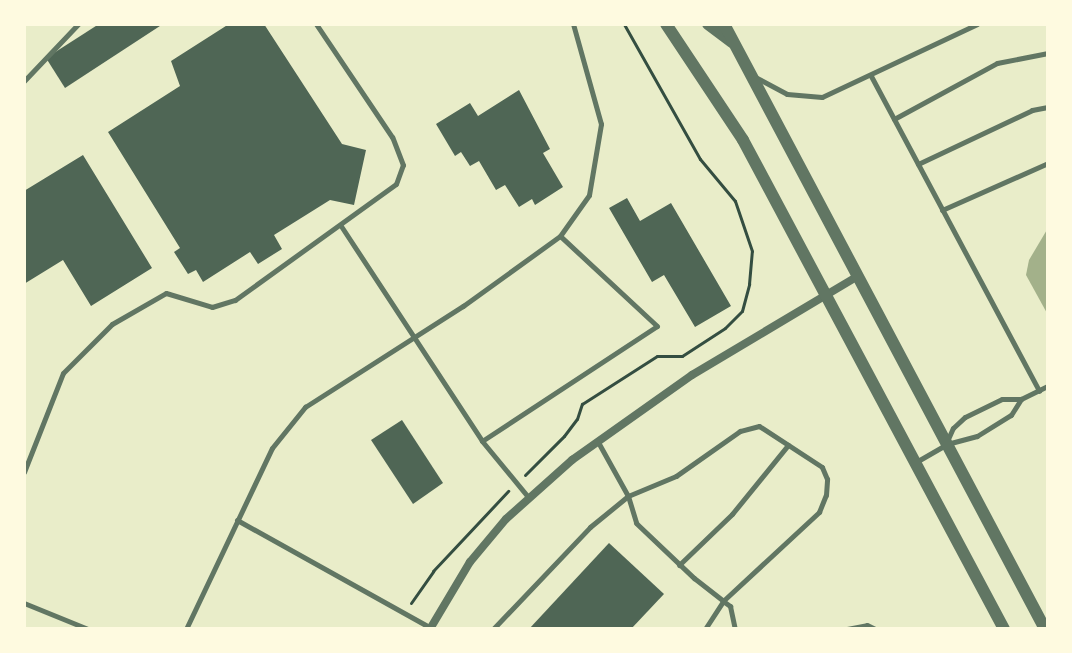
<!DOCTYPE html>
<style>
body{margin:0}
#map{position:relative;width:1072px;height:653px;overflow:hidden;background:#e9edc9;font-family:"DM Sans",sans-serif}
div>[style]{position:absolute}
.water>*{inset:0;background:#a3b18a}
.building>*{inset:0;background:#4f6655}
.path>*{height:3px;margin:-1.5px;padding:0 1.5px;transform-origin:1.5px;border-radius:1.5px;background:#344e41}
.service>*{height:5px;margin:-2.5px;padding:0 2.5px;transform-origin:2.5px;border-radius:2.5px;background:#617663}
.minor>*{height:8px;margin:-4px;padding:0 4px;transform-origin:4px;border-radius:4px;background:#617663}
.tertiary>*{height:12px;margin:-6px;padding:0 6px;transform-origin:6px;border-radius:6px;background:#617663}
span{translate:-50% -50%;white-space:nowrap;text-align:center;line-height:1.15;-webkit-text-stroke:8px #fefae0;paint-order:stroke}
.frame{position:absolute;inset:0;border:26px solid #fefae0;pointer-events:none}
</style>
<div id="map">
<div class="water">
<div style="clip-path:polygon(1048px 228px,1048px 315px,1026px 275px,1029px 260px)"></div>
</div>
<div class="building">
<div style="clip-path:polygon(99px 24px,163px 24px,65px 88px,46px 58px)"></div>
<div style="clip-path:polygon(229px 24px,264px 24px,342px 144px,366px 150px,354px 205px,330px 200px,274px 235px,282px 249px,258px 264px,250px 252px,203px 282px,196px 270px,188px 274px,174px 252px,180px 248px,108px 132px,180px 86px,171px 61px)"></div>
<div style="clip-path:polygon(519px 90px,550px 149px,543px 153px,563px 187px,535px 205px,532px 199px,519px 207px,505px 185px,496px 190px,479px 161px,470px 166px,461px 152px,455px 156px,436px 124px,470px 103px,478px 116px)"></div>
<div style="clip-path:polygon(83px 155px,152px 268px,91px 306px,63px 260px,24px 284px,24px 191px)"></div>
<div style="clip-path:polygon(627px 198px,640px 221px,671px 203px,731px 306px,695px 327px,664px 275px,652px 282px,609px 208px)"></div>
<div style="clip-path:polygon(402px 420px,443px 483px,413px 504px,371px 440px)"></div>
<div style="clip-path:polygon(609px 543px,664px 594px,631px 629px,529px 629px)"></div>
</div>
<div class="path">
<div style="left:525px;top:475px;width:55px;rotate:-45deg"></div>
<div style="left:564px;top:436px;width:21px;rotate:-53deg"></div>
<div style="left:577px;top:419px;width:16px;rotate:-72deg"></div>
<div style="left:582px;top:404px;width:89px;rotate:-32.6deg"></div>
<div style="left:657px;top:356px;width:25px"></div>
<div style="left:682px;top:356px;width:51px;rotate:-33.1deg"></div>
<div style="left:725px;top:328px;width:24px;rotate:-45deg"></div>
<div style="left:742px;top:311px;width:28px;rotate:-75deg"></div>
<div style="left:749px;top:284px;width:33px;rotate:-85deg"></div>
<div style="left:752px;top:251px;width:53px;rotate:-108.8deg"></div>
<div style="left:735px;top:201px;width:55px;rotate:-129.8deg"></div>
<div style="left:700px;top:159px;width:155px;rotate:-119.4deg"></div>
<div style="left:411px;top:603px;width:39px;rotate:-55deg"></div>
<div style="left:433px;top:571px;width:110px;rotate:-46.8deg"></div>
</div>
<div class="service">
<div style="left:871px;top:76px;width:357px;rotate:61.9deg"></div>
<div style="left:757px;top:78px;width:34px;rotate:28deg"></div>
<div style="left:787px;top:94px;width:35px;rotate:5deg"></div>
<div style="left:822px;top:97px;width:171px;rotate:-25.2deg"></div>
<div style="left:24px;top:81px;width:79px;rotate:-46.5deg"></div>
<div style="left:894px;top:119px;width:117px;rotate:-28.5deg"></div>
<div style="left:997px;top:63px;width:52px;rotate:-11.1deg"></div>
<div style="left:918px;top:164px;width:126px;rotate:-25.3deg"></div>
<div style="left:1032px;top:110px;width:16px;rotate:-11deg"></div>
<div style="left:942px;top:210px;width:116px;rotate:-23.9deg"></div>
<div style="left:341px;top:226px;width:257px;rotate:56.7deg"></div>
<div style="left:482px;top:441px;width:74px;rotate:50.5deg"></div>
<div style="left:948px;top:439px;width:12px;rotate:-66deg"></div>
<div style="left:953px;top:428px;width:16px;rotate:-43deg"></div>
<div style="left:965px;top:417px;width:41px;rotate:-25.9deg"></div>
<div style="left:1002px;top:399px;width:19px"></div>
<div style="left:1021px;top:399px;width:30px;rotate:-26deg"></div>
<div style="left:482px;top:441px;width:209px;rotate:-33.3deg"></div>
<div style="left:657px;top:326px;width:132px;rotate:-137.1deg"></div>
<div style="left:916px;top:462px;width:36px;rotate:-30deg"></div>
<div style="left:947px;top:444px;width:31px;rotate:-15deg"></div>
<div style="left:977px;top:436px;width:40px;rotate:-32deg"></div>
<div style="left:1011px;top:415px;width:19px;rotate:-58deg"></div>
<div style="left:24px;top:472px;width:106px;rotate:-68.5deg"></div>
<div style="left:63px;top:373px;width:69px;rotate:-45deg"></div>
<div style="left:112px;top:324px;width:62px;rotate:-29.9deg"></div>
<div style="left:166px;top:293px;width:48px;rotate:16.9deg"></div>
<div style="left:212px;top:307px;width:24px;rotate:-17deg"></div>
<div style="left:235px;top:300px;width:198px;rotate:-35.8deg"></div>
<div style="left:396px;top:184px;width:20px;rotate:-70deg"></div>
<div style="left:403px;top:165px;width:30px;rotate:-111deg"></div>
<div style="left:392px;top:137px;width:136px;rotate:-123.9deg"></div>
<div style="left:237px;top:520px;width:222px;rotate:29.1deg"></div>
<div style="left:679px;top:565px;width:74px;rotate:-43.9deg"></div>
<div style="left:732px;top:514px;width:89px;rotate:-50.9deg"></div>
<div style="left:24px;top:603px;width:69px;rotate:22.1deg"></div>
<div style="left:186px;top:629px;width:200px;rotate:-64.6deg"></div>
<div style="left:272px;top:448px;width:53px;rotate:-51.2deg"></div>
<div style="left:305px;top:407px;width:188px;rotate:-32.6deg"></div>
<div style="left:463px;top:306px;width:120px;rotate:-35.8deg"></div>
<div style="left:560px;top:236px;width:50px;rotate:-54.7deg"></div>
<div style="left:589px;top:195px;width:72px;rotate:-80.4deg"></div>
<div style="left:601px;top:124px;width:104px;rotate:-105.6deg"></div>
<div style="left:493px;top:629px;width:141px;rotate:-46.4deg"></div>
<div style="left:590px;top:527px;width:49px;rotate:-39.2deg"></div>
<div style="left:628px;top:496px;width:62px;rotate:-119.1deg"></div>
<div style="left:705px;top:629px;width:33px;rotate:-57deg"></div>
<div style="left:723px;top:601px;width:131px;rotate:-42.8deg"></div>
<div style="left:819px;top:512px;width:18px;rotate:-68deg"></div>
<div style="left:826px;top:495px;width:16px;rotate:-86deg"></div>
<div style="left:827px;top:479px;width:13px;rotate:-113deg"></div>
<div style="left:822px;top:467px;width:75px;rotate:-146.9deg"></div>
<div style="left:759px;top:426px;width:20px;rotate:165deg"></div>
<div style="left:740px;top:431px;width:78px;rotate:144.9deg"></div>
<div style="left:676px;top:476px;width:52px;rotate:157.4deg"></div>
<div style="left:628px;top:496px;width:28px;rotate:73deg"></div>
<div style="left:636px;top:523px;width:80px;rotate:43.5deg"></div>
<div style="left:694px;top:578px;width:37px;rotate:38deg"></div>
<div style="left:723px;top:601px;width:9px;rotate:36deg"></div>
<div style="left:730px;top:606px;width:24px;rotate:78deg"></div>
<div style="left:847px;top:629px;width:20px;rotate:-11deg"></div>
<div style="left:867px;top:625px;width:9px;rotate:27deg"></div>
</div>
<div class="minor">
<div style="left:430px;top:629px;width:78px;rotate:-59.2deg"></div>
<div style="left:470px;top:562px;width:56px;rotate:-50.1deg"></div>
<div style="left:506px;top:519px;width:89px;rotate:-41.8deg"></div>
<div style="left:572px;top:460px;width:147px;rotate:-35.3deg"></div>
<div style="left:692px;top:375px;width:193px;rotate:-30.8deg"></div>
</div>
<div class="tertiary">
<div style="left:666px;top:24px;width:139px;rotate:56.4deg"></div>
<div style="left:743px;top:140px;width:554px;rotate:61.91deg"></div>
<div style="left:708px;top:24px;width:30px;rotate:37deg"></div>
<div style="left:724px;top:24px;width:685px;rotate:62.05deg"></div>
</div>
<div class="frame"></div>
</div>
